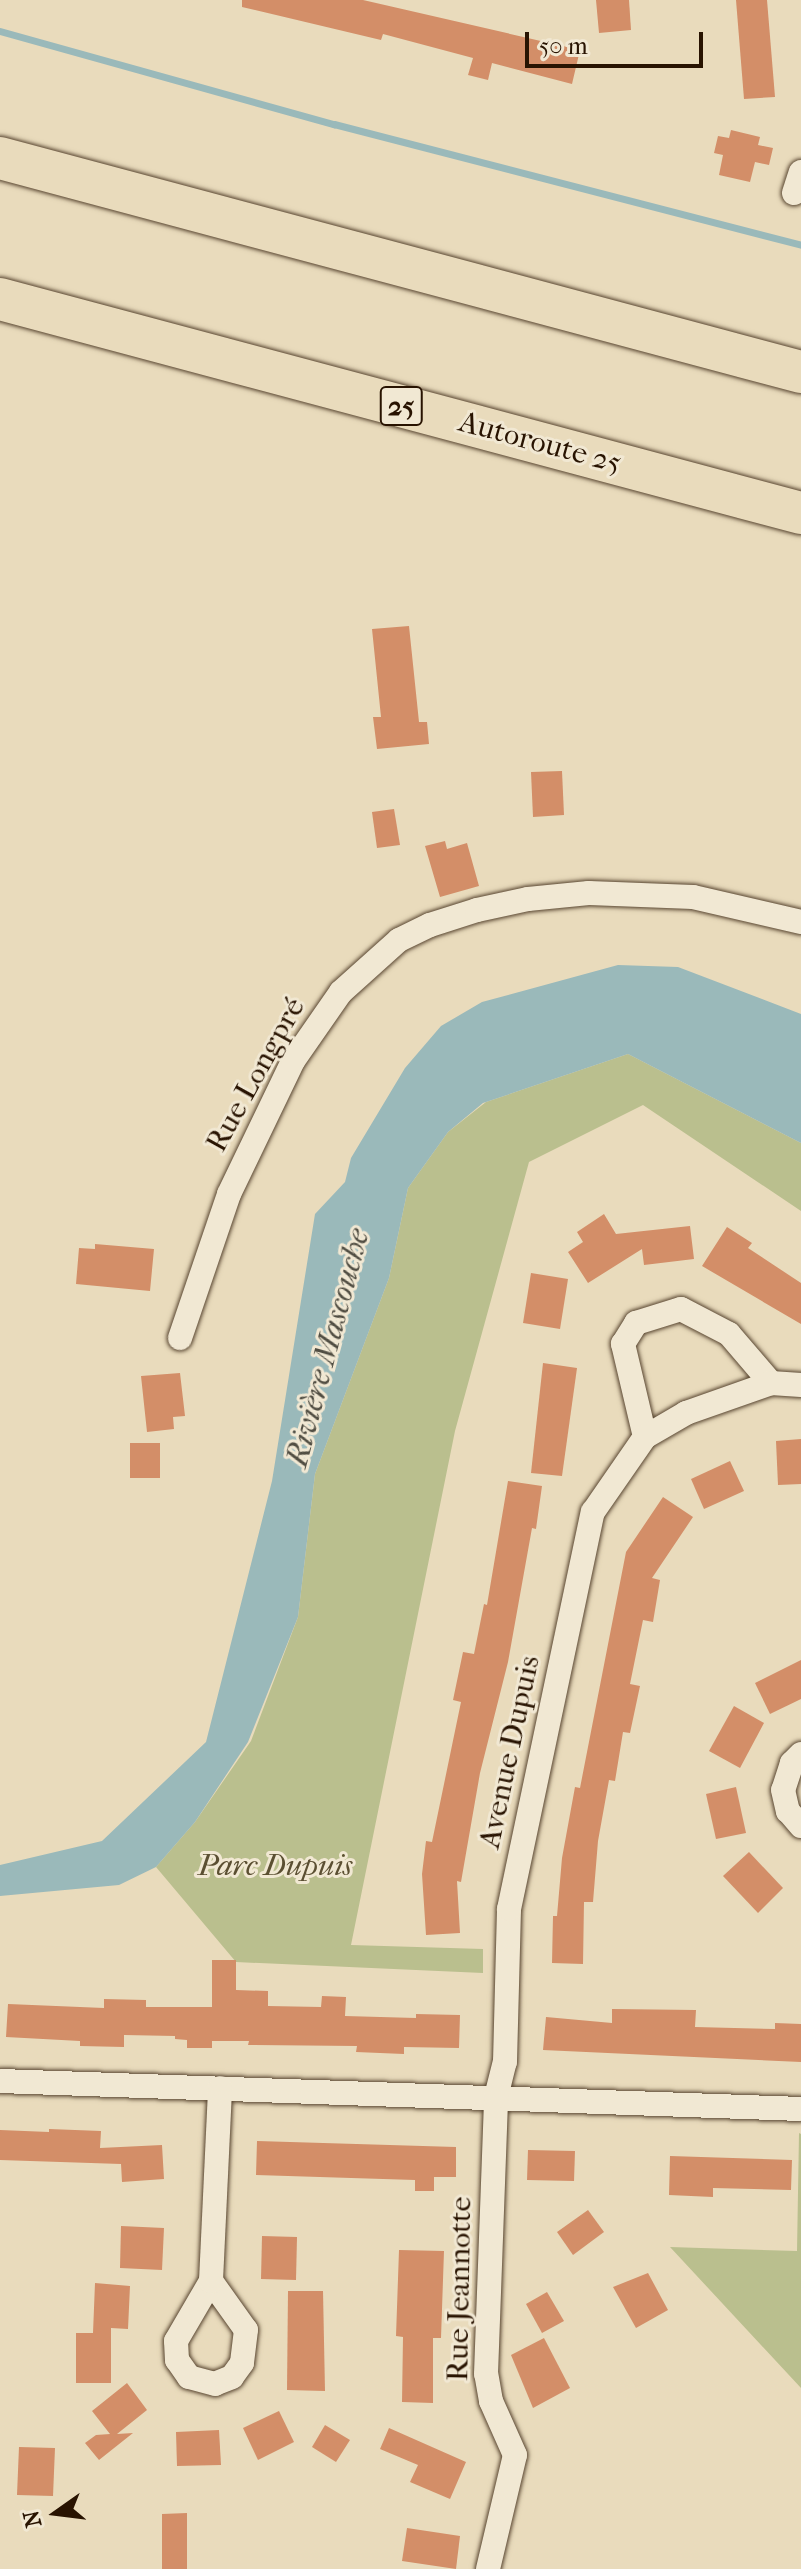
<!DOCTYPE html>
<meta charset="utf-8">
<style>
body{margin:0}
#map{position:relative;width:801px;height:2569px;overflow:hidden;background:#e9dbbc;font-family:"IM FELL French Canon",serif}
div>[style]{position:absolute}
.green>*{inset:0;background:#babf8e}
.water>*{inset:0;background:#9ab9ba}
.stream>*{height:7px;margin:-3.5px;padding:0 3.5px;transform-origin:3.5px;border-radius:3.5px;background:#9ab9ba}
.building>*{inset:0;background:#d38e68}
.roads{filter:drop-shadow(0 0 2px #584530) drop-shadow(0 0 2px #584530)}
.minor>*{height:24px;margin:-12px;padding:0 12px;transform-origin:12px;border-radius:12px;background:#f1e8d3}
.motorway>*{height:42px;margin:-21px;padding:0 21px;transform-origin:21px;border-radius:21px;background:#e9dbbc}
span{translate:-50% -50%;white-space:nowrap;text-align:center;line-height:1.15;-webkit-text-stroke:6px #f1e8d3;paint-order:stroke}
.shield-label span{padding:2px 6px;background:#f1e8d3;border:2px solid;border-radius:6px;-webkit-text-stroke-width:0}
.shield-label{font-size:28px;color:#281301;font-weight:700}
.street-label{font-size:30px;color:#281301}
.park-label{font-size:30px;color:#5b4f32;font-style:italic}
.water-label{font-size:32px;color:#504d42;font-style:italic}
.north{position:absolute;left:16px;top:2473px;width:80px;height:80px;-webkit-text-stroke:6px #f1e8d3;paint-order:stroke;rotate:256deg;font-size:22px;font-weight:700;line-height:32px;text-align:center;color:#281301}
.north::after{content:'';display:block;margin:auto;width:28px;height:36px;background:#281301;clip-path:polygon(50% 0,100% 100%,50% 72%,0 100%)}
.scale{position:absolute;left:525px;top:32px;width:178px;height:36px;box-sizing:border-box;border:4px solid #281301;border-top:0;padding-left:10px;font-size:24px;line-height:28px;white-space:nowrap;color:#281301;-webkit-text-stroke:6px #f1e8d3;paint-order:stroke}
</style>
<div id="map">
<div class="green">
<div style="clip-path:polygon(628px 1054px,801px 1143px,801px 1211px,643px 1105px,529px 1162px,455px 1431px,351px 1945px,483px 1949px,483px 1973px,236px 1962px,156px 1867px,195px 1822px,251px 1741px,298px 1617px,315px 1474px,389px 1278px,408px 1188px,448px 1132px,486px 1102px)"></div>
<div style="clip-path:polygon(799px 2133px,801px 2134px,801px 2388px,670px 2247px,797px 2251px)"></div>
</div>
<div class="water">
<div style="clip-path:polygon(618px 965px,678px 967px,801px 1014px,801px 1143px,628px 1054px,483px 1103px,448px 1132px,408px 1188px,389px 1278px,315px 1474px,298px 1617px,248px 1742px,195px 1822px,156px 1867px,119px 1885px,0 1896px,0 1865px,102px 1841px,206px 1742px,272px 1481px,315px 1214px,345px 1182px,351px 1158px,405px 1068px,441px 1026px,482px 1002px)"></div>
</div>
<div class="stream">
<div style="left:0;top:31px;width:347px;rotate:15.6deg"></div>
<div style="left:334px;top:124px;width:482px;rotate:14.5deg"></div>
</div>
<div class="building">
<div style="clip-path:polygon(242px 0,363px 0,580px 50px,572px 84px,492px 63px,488px 80px,468px 75px,473px 58px,383px 34px,381px 40px,242px 7px)"></div>
<div style="clip-path:polygon(596px 0,629px 0,631px 30px,599px 33px)"></div>
<div style="clip-path:polygon(736px 0,767px 0,775px 97px,744px 99px)"></div>
<div style="clip-path:polygon(731px 130px,760px 137px,758px 145px,773px 148px,769px 165px,755px 162px,750px 182px,719px 175px,723px 155px,714px 153px,718px 136px,729px 138px)"></div>
<div style="clip-path:polygon(409px 626px,419px 722px,427px 722px,429px 744px,377px 749px,373px 717px,381px 717px,372px 629px)"></div>
<div style="clip-path:polygon(562px 771px,564px 815px,533px 817px,531px 772px)"></div>
<div style="clip-path:polygon(394px 809px,400px 845px,377px 848px,372px 812px)"></div>
<div style="clip-path:polygon(445px 841px,447px 849px,467px 843px,479px 886px,440px 897px,425px 846px)"></div>
<div style="clip-path:polygon(604px 1214px,616px 1234px,690px 1226px,694px 1259px,644px 1265px,642px 1249px,588px 1283px,568px 1252px,583px 1242px,577px 1232px)"></div>
<div style="clip-path:polygon(727px 1227px,752px 1243px,748px 1248px,801px 1283px,801px 1324px,702px 1266px)"></div>
<div style="clip-path:polygon(95px 1244px,154px 1249px,150px 1291px,76px 1284px,79px 1248px,95px 1249px)"></div>
<div style="clip-path:polygon(531px 1273px,568px 1279px,560px 1329px,523px 1323px)"></div>
<div style="clip-path:polygon(543px 1363px,577px 1368px,562px 1476px,531px 1473px)"></div>
<div style="clip-path:polygon(180px 1373px,185px 1416px,173px 1417px,174px 1429px,147px 1432px,141px 1376px)"></div>
<div style="clip-path:polygon(801px 1439px,801px 1484px,778px 1485px,776px 1441px)"></div>
<div style="clip-path:polygon(130px 1443px,160px 1443px,160px 1478px,130px 1478px)"></div>
<div style="clip-path:polygon(730px 1461px,744px 1491px,704px 1509px,691px 1479px)"></div>
<div style="clip-path:polygon(508px 1481px,542px 1486px,536px 1529px,532px 1528px,508px 1662px,480px 1773px,461px 1882px,457px 1881px,460px 1933px,426px 1935px,422px 1874px,426px 1841px,432px 1842px,461px 1702px,453px 1700px,463px 1652px,474px 1654px,484px 1604px,487px 1605px)"></div>
<div style="clip-path:polygon(663px 1497px,693px 1517px,652px 1578px,660px 1580px,653px 1622px,643px 1620px,630px 1684px,640px 1686px,630px 1733px,623px 1732px,615px 1781px,609px 1780px,598px 1841px,593px 1902px,584px 1902px,583px 1964px,552px 1963px,553px 1916px,557px 1916px,562px 1858px,575px 1787px,580px 1788px,626px 1552px)"></div>
<div style="clip-path:polygon(801px 1660px,801px 1699px,770px 1714px,755px 1683px)"></div>
<div style="clip-path:polygon(734px 1706px,764px 1723px,740px 1768px,709px 1751px)"></div>
<div style="clip-path:polygon(736px 1787px,746px 1833px,716px 1839px,706px 1794px)"></div>
<div style="clip-path:polygon(749px 1852px,783px 1888px,758px 1913px,723px 1876px)"></div>
<div style="clip-path:polygon(212px 1960px,236px 1960px,236px 1990px,268px 1991px,268px 2006px,321px 2007px,322px 1996px,346px 1997px,345px 2016px,416px 2018px,416px 2014px,460px 2015px,459px 2048px,404px 2047px,404px 2054px,356px 2052px,357px 2046px,248px 2045px,249px 2041px,212px 2041px,212px 2048px,187px 2048px,187px 2040px,175px 2039px,175px 2036px,124px 2035px,124px 2047px,80px 2046px,80px 2041px,6px 2037px,8px 2004px,104px 2008px,104px 1999px,146px 2000px,146px 2007px,212px 2007px)"></div>
<div style="clip-path:polygon(612px 2009px,696px 2010px,695px 2027px,775px 2029px,775px 2023px,801px 2024px,801px 2062px,543px 2050px,546px 2017px,612px 2023px)"></div>
<div style="clip-path:polygon(49px 2129px,101px 2131px,100px 2148px,162px 2145px,164px 2179px,122px 2182px,121px 2164px,0 2160px,0 2130px,49px 2132px)"></div>
<div style="clip-path:polygon(257px 2141px,456px 2147px,456px 2177px,434px 2177px,434px 2191px,415px 2191px,415px 2180px,256px 2175px)"></div>
<div style="clip-path:polygon(528px 2150px,575px 2151px,574px 2181px,527px 2180px)"></div>
<div style="clip-path:polygon(670px 2156px,792px 2160px,791px 2190px,713px 2188px,713px 2197px,669px 2195px)"></div>
<div style="clip-path:polygon(588px 2210px,604px 2232px,573px 2255px,557px 2232px)"></div>
<div style="clip-path:polygon(121px 2226px,164px 2228px,162px 2270px,120px 2268px)"></div>
<div style="clip-path:polygon(262px 2236px,297px 2237px,296px 2280px,261px 2279px)"></div>
<div style="clip-path:polygon(399px 2250px,444px 2251px,441px 2338px,433px 2338px,433px 2403px,402px 2402px,403px 2337px,396px 2336px)"></div>
<div style="clip-path:polygon(648px 2273px,668px 2310px,636px 2328px,613px 2287px)"></div>
<div style="clip-path:polygon(95px 2283px,130px 2286px,128px 2329px,111px 2328px,111px 2383px,76px 2383px,76px 2333px,93px 2333px)"></div>
<div style="clip-path:polygon(288px 2291px,323px 2291px,325px 2391px,287px 2390px)"></div>
<div style="clip-path:polygon(547px 2292px,564px 2321px,542px 2333px,526px 2304px)"></div>
<div style="clip-path:polygon(544px 2338px,570px 2388px,533px 2408px,511px 2355px)"></div>
<div style="clip-path:polygon(127px 2383px,147px 2410px,117px 2434px,133px 2433px,99px 2460px,85px 2443px,96px 2435px,110px 2434px,92px 2411px)"></div>
<div style="clip-path:polygon(279px 2411px,294px 2442px,258px 2460px,243px 2428px)"></div>
<div style="clip-path:polygon(325px 2425px,350px 2440px,336px 2462px,312px 2447px)"></div>
<div style="clip-path:polygon(389px 2428px,466px 2462px,450px 2499px,410px 2482px,418px 2465px,380px 2449px)"></div>
<div style="clip-path:polygon(219px 2430px,221px 2465px,177px 2466px,176px 2432px)"></div>
<div style="clip-path:polygon(19px 2447px,55px 2448px,53px 2496px,17px 2495px)"></div>
<div style="clip-path:polygon(187px 2513px,187px 2569px,162px 2569px,162px 2514px)"></div>
<div style="clip-path:polygon(407px 2528px,460px 2536px,456px 2569px,402px 2561px)"></div>
</div>
<div class="roads">
<div class="minor">
<div style="left:794px;top:193px;width:22px;rotate:-72deg"></div>
<div style="left:180px;top:1338px;width:152px;rotate:-71.2deg"></div>
<div style="left:229px;top:1194px;width:148px;rotate:-64.3deg"></div>
<div style="left:293px;top:1061px;width:84px;rotate:-55.2deg"></div>
<div style="left:341px;top:992px;width:78px;rotate:-41.9deg"></div>
<div style="left:399px;top:940px;width:34px;rotate:-26deg"></div>
<div style="left:430px;top:925px;width:49px;rotate:-17.7deg"></div>
<div style="left:477px;top:910px;width:52px;rotate:-12.2deg"></div>
<div style="left:528px;top:899px;width:61px;rotate:-5.6deg"></div>
<div style="left:589px;top:893px;width:104px;rotate:2.2deg"></div>
<div style="left:693px;top:897px;width:111px;rotate:13deg"></div>
<div style="left:645px;top:1437px;width:96px;rotate:-103.3deg"></div>
<div style="left:623px;top:1344px;width:25px;rotate:-58deg"></div>
<div style="left:636px;top:1323px;width:47px;rotate:-17.3deg"></div>
<div style="left:681px;top:1309px;width:54px;rotate:27.5deg"></div>
<div style="left:729px;top:1334px;width:65px;rotate:49.4deg"></div>
<div style="left:801px;top:1754px;width:13px;rotate:135deg"></div>
<div style="left:792px;top:1763px;width:28px;rotate:108deg"></div>
<div style="left:783px;top:1790px;width:22px;rotate:77deg"></div>
<div style="left:788px;top:1811px;width:20px;rotate:49deg"></div>
<div style="left:0;top:2081px;width:801px;rotate:2deg"></div>
<div style="left:211px;top:2281px;width:60px;rotate:54.5deg"></div>
<div style="left:246px;top:2330px;width:33px;rotate:97deg"></div>
<div style="left:242px;top:2363px;width:17px;rotate:126deg"></div>
<div style="left:232px;top:2377px;width:18px;rotate:158deg"></div>
<div style="left:215px;top:2384px;width:27px;rotate:-165deg"></div>
<div style="left:189px;top:2377px;width:21px;rotate:-125deg"></div>
<div style="left:177px;top:2360px;width:19px;rotate:-93deg"></div>
<div style="left:176px;top:2341px;width:69px;rotate:-59.7deg"></div>
<div style="left:211px;top:2281px;width:193px;rotate:-87.3deg"></div>
<div style="left:488px;top:2569px;width:117px;rotate:-76.7deg"></div>
<div style="left:515px;top:2455px;width:59px;rotate:-114deg"></div>
<div style="left:491px;top:2401px;width:27px;rotate:-100deg"></div>
<div style="left:486px;top:2374px;width:277px;rotate:-87.9deg"></div>
<div style="left:496px;top:2097px;width:36px;rotate:-76deg"></div>
<div style="left:505px;top:2062px;width:153px;rotate:-88.5deg"></div>
<div style="left:509px;top:1909px;width:406px;rotate:-78.1deg"></div>
<div style="left:593px;top:1512px;width:91px;rotate:-55.3deg"></div>
<div style="left:645px;top:1437px;width:48px;rotate:-30.3deg"></div>
<div style="left:686px;top:1413px;width:90px;rotate:-19.4deg"></div>
<div style="left:771px;top:1383px;width:30px;rotate:4deg"></div>
</div>
<div class="motorway">
<div style="left:0;top:158px;width:829px;rotate:14.96deg"></div>
<div style="left:0;top:299px;width:829px;rotate:14.96deg"></div>
</div>
</div>
<div class="shield-label">
<span style="left:401px;top:406px">25</span>
</div>
<div class="street-label">
<span style="left:540px;top:443px;rotate:15deg">Autoroute 25</span>
<span style="left:256px;top:1075px;rotate:-61deg">Rue Longpré</span>
<span style="left:510px;top:1752px;rotate:-78deg">Avenue Dupuis</span>
<span style="left:460px;top:2289px;rotate:-89deg">Rue Jeannotte</span>
</div>
<div class="park-label">
<span style="left:275px;top:1866px">Parc Dupuis</span>
</div>
<div class="water-label">
<span style="left:328px;top:1348px;rotate:-75deg">Rivière Mascouche</span>
</div>
<div class="north">N</div>
<div class="scale">50 m</div>
</div>
